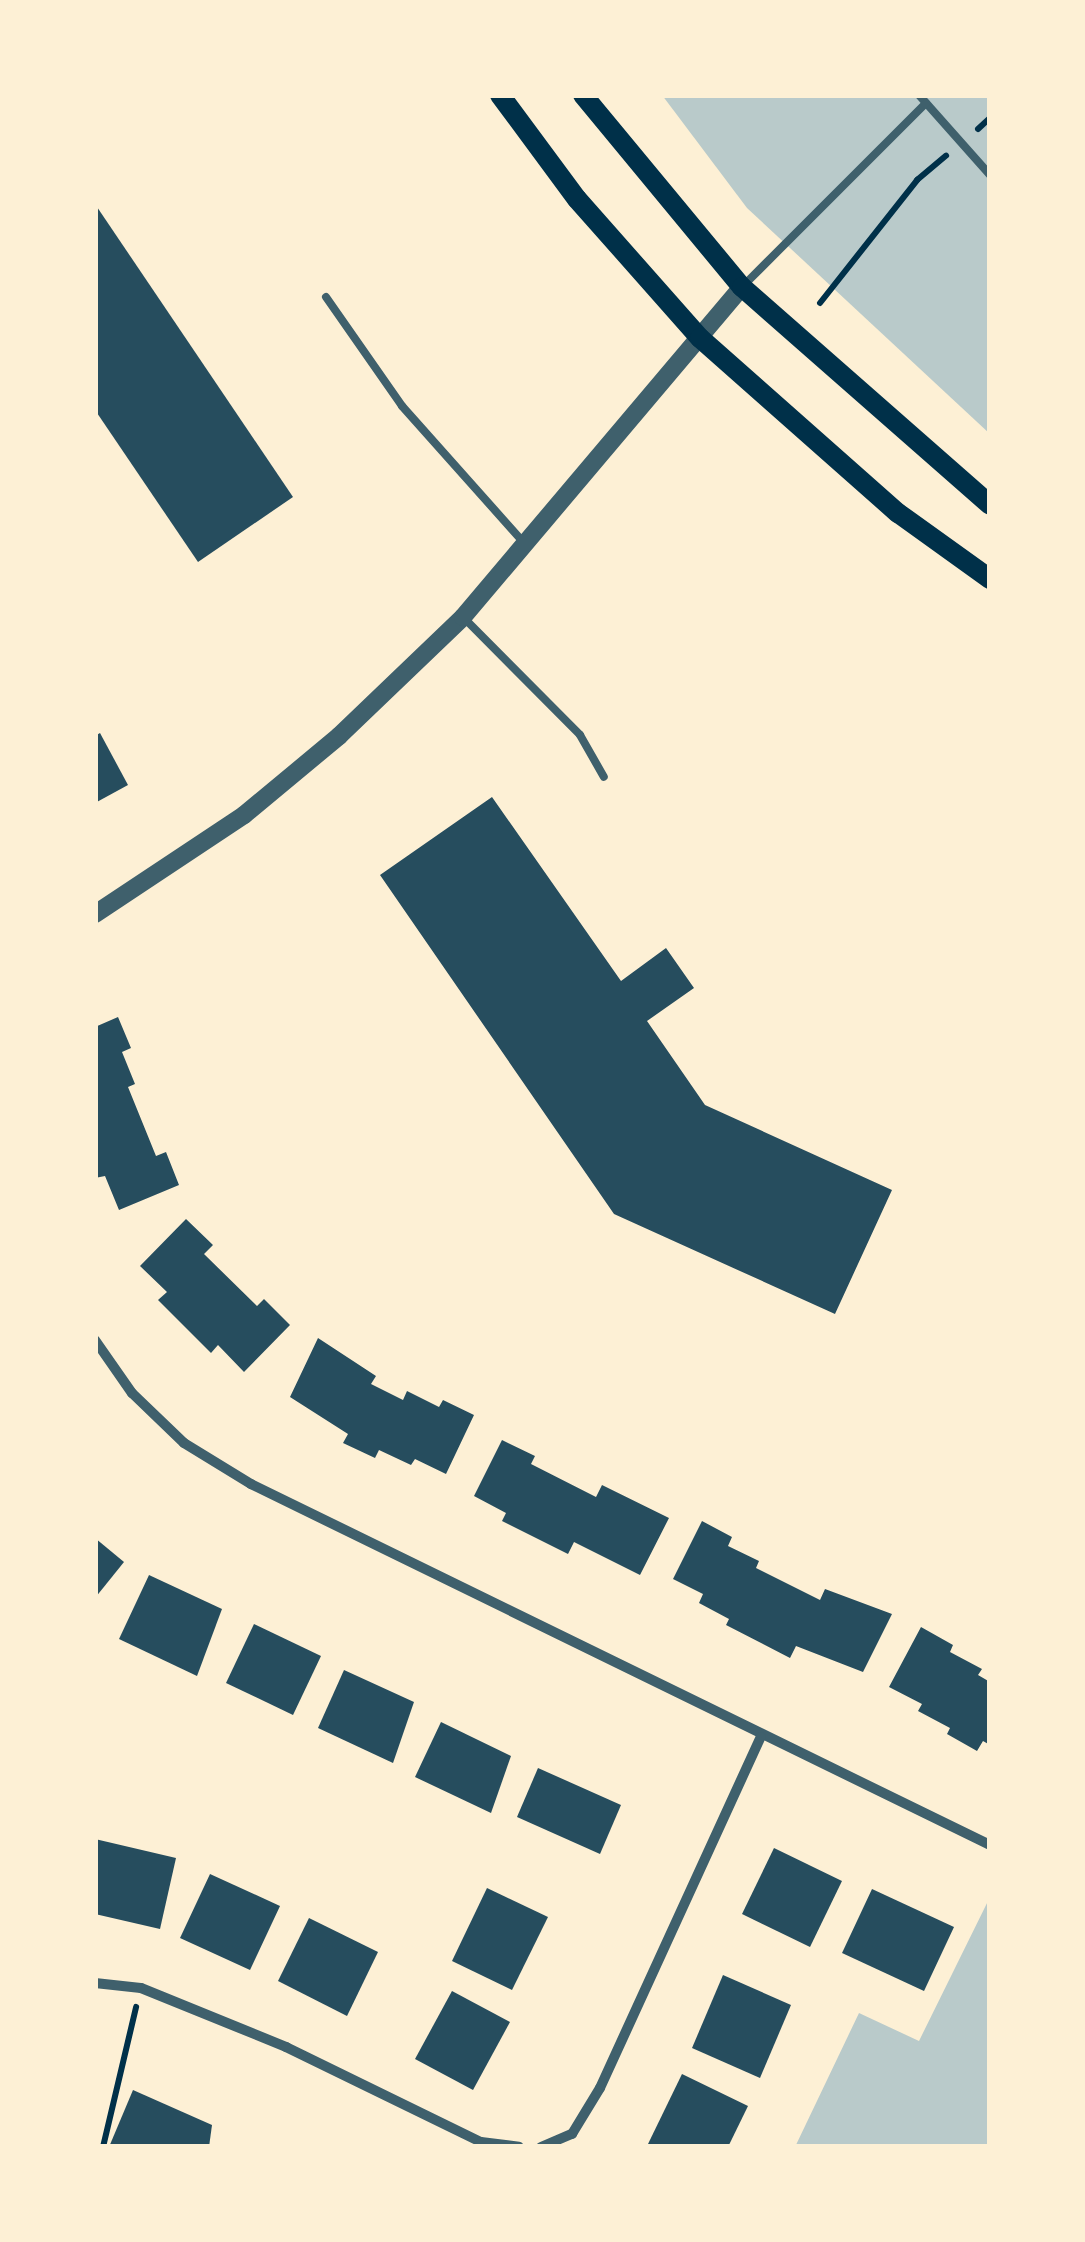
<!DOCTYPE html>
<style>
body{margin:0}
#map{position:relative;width:1085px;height:2242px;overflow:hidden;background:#fdf0d5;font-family:"Titillium Web",sans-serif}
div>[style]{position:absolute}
.green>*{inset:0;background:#b9caca}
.building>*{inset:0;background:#264d5e}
.path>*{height:6px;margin:-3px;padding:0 3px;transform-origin:3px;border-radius:3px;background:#003049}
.service>*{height:8px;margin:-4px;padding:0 4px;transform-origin:4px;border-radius:4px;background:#3f606c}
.minor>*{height:10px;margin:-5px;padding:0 5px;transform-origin:5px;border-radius:5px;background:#3f606c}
.tertiary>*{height:18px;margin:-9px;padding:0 9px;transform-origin:9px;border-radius:9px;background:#3f606c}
.secondary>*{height:20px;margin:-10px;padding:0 10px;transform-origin:10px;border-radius:10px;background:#003049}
span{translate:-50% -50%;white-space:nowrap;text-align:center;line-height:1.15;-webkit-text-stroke:9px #fdf0d5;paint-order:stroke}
.frame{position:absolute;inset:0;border:98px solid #fdf0d5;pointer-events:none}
</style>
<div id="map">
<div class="green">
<div style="clip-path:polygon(662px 95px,990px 95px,990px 434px,747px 208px)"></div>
<div style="clip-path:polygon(990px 1897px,990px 2147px,795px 2147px,859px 2013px,919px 2041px)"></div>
</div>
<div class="building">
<div style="clip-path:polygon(95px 204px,293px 497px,198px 562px,95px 410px)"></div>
<div style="clip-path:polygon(100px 733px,128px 785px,95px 803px,95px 736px)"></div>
<div style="clip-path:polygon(492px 797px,621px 981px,666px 948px,694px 988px,647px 1021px,705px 1105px,892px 1190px,835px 1314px,614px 1214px,380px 875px)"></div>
<div style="clip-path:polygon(118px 1017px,131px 1048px,122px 1052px,135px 1084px,128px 1087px,156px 1156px,166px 1152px,179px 1185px,119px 1210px,105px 1176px,95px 1178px,95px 1027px)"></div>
<div style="clip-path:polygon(186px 1219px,213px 1245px,204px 1254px,257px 1306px,264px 1299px,290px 1325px,244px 1372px,218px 1345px,211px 1353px,158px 1300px,167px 1292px,140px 1266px)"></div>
<div style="clip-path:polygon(318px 1338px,376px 1376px,371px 1384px,403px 1400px,407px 1391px,439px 1407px,443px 1400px,474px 1415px,446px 1474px,415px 1459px,411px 1465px,379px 1450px,375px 1458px,343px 1443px,348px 1434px,290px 1397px)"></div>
<div style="clip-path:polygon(502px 1440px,535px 1456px,531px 1464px,596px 1497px,602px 1485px,669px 1518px,640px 1575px,574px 1542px,568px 1554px,502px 1521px,506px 1513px,474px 1496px)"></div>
<div style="clip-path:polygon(702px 1521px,732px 1537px,728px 1546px,759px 1561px,756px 1568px,820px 1600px,825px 1589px,892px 1614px,863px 1672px,796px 1646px,790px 1658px,726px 1625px,729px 1619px,699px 1603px,703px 1594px,673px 1579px)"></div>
<div style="clip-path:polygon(95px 1538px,124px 1562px,95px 1598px)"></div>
<div style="clip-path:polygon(149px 1575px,222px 1609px,197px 1676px,119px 1639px)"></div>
<div style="clip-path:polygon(254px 1624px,321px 1656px,293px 1715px,226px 1683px)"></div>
<div style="clip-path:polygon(921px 1627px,953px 1645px,950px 1652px,982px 1669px,978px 1675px,990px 1682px,990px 1745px,983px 1741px,977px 1751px,947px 1734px,950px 1728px,918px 1711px,922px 1704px,889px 1687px)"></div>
<div style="clip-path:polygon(344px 1670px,414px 1702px,393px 1763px,318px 1728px)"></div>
<div style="clip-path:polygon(441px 1722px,511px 1756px,491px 1813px,415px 1777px)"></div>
<div style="clip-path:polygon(538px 1768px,621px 1805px,600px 1854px,517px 1817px)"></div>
<div style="clip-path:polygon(95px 1839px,176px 1858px,160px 1929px,95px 1914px)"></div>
<div style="clip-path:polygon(774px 1848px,842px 1881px,810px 1947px,742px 1914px)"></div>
<div style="clip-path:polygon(210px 1874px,280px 1906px,250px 1970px,180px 1938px)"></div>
<div style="clip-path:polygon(487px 1888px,548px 1917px,512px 1990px,452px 1961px)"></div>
<div style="clip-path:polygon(872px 1889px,954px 1927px,924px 1991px,842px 1953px)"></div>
<div style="clip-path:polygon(309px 1918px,378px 1952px,347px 2016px,278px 1981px)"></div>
<div style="clip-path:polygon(723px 1975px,791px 2005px,760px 2078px,692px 2048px)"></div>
<div style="clip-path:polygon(452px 1991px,510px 2022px,473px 2090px,415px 2059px)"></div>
<div style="clip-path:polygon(682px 2074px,748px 2106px,728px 2147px,648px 2144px)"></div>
<div style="clip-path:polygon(133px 2090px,212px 2125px,209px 2147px,109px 2147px)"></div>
</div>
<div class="path">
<div style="left:978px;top:129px;width:16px;rotate:-43deg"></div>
<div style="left:820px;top:303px;width:157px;rotate:-51.7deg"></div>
<div style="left:917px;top:180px;width:38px;rotate:-40deg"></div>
<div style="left:103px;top:2147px;width:144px;rotate:-76.7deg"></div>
</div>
<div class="service">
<div style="left:919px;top:95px;width:107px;rotate:48.4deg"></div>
<div style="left:745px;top:284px;width:256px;rotate:-45deg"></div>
<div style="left:326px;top:297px;width:133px;rotate:55.1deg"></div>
<div style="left:402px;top:406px;width:183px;rotate:48.3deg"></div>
<div style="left:463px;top:617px;width:166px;rotate:45.2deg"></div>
<div style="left:580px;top:735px;width:48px;rotate:60.3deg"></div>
</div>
<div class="minor">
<div style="left:95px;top:1340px;width:65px;rotate:55.1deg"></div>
<div style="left:132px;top:1393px;width:72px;rotate:43.9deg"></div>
<div style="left:184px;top:1443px;width:79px;rotate:31.5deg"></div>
<div style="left:251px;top:1484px;width:822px;rotate:26.04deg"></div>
<div style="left:95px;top:1983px;width:46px;rotate:6.2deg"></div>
<div style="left:141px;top:1988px;width:157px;rotate:22.1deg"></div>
<div style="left:286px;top:2047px;width:217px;rotate:26deg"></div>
<div style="left:481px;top:2142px;width:38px;rotate:7deg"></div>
<div style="left:541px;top:2147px;width:34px;rotate:-23deg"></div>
<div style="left:572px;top:2134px;width:54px;rotate:-58.7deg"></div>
<div style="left:600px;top:2088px;width:386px;rotate:-65.4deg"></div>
</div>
<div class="tertiary">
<div style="left:95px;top:914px;width:179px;rotate:-33.6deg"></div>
<div style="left:244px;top:815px;width:124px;rotate:-39.7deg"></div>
<div style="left:339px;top:736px;width:172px;rotate:-43.8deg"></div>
<div style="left:463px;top:617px;width:432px;rotate:-49.8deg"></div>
</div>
<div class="secondary">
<div style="left:500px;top:95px;width:129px;rotate:53.5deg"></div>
<div style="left:577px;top:199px;width:186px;rotate:48.5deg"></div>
<div style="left:700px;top:338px;width:264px;rotate:41.5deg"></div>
<div style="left:898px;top:513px;width:113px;rotate:35.7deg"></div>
<div style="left:583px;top:95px;width:249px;rotate:50.4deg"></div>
<div style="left:742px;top:287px;width:330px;rotate:41.3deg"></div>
</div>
<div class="frame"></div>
</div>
